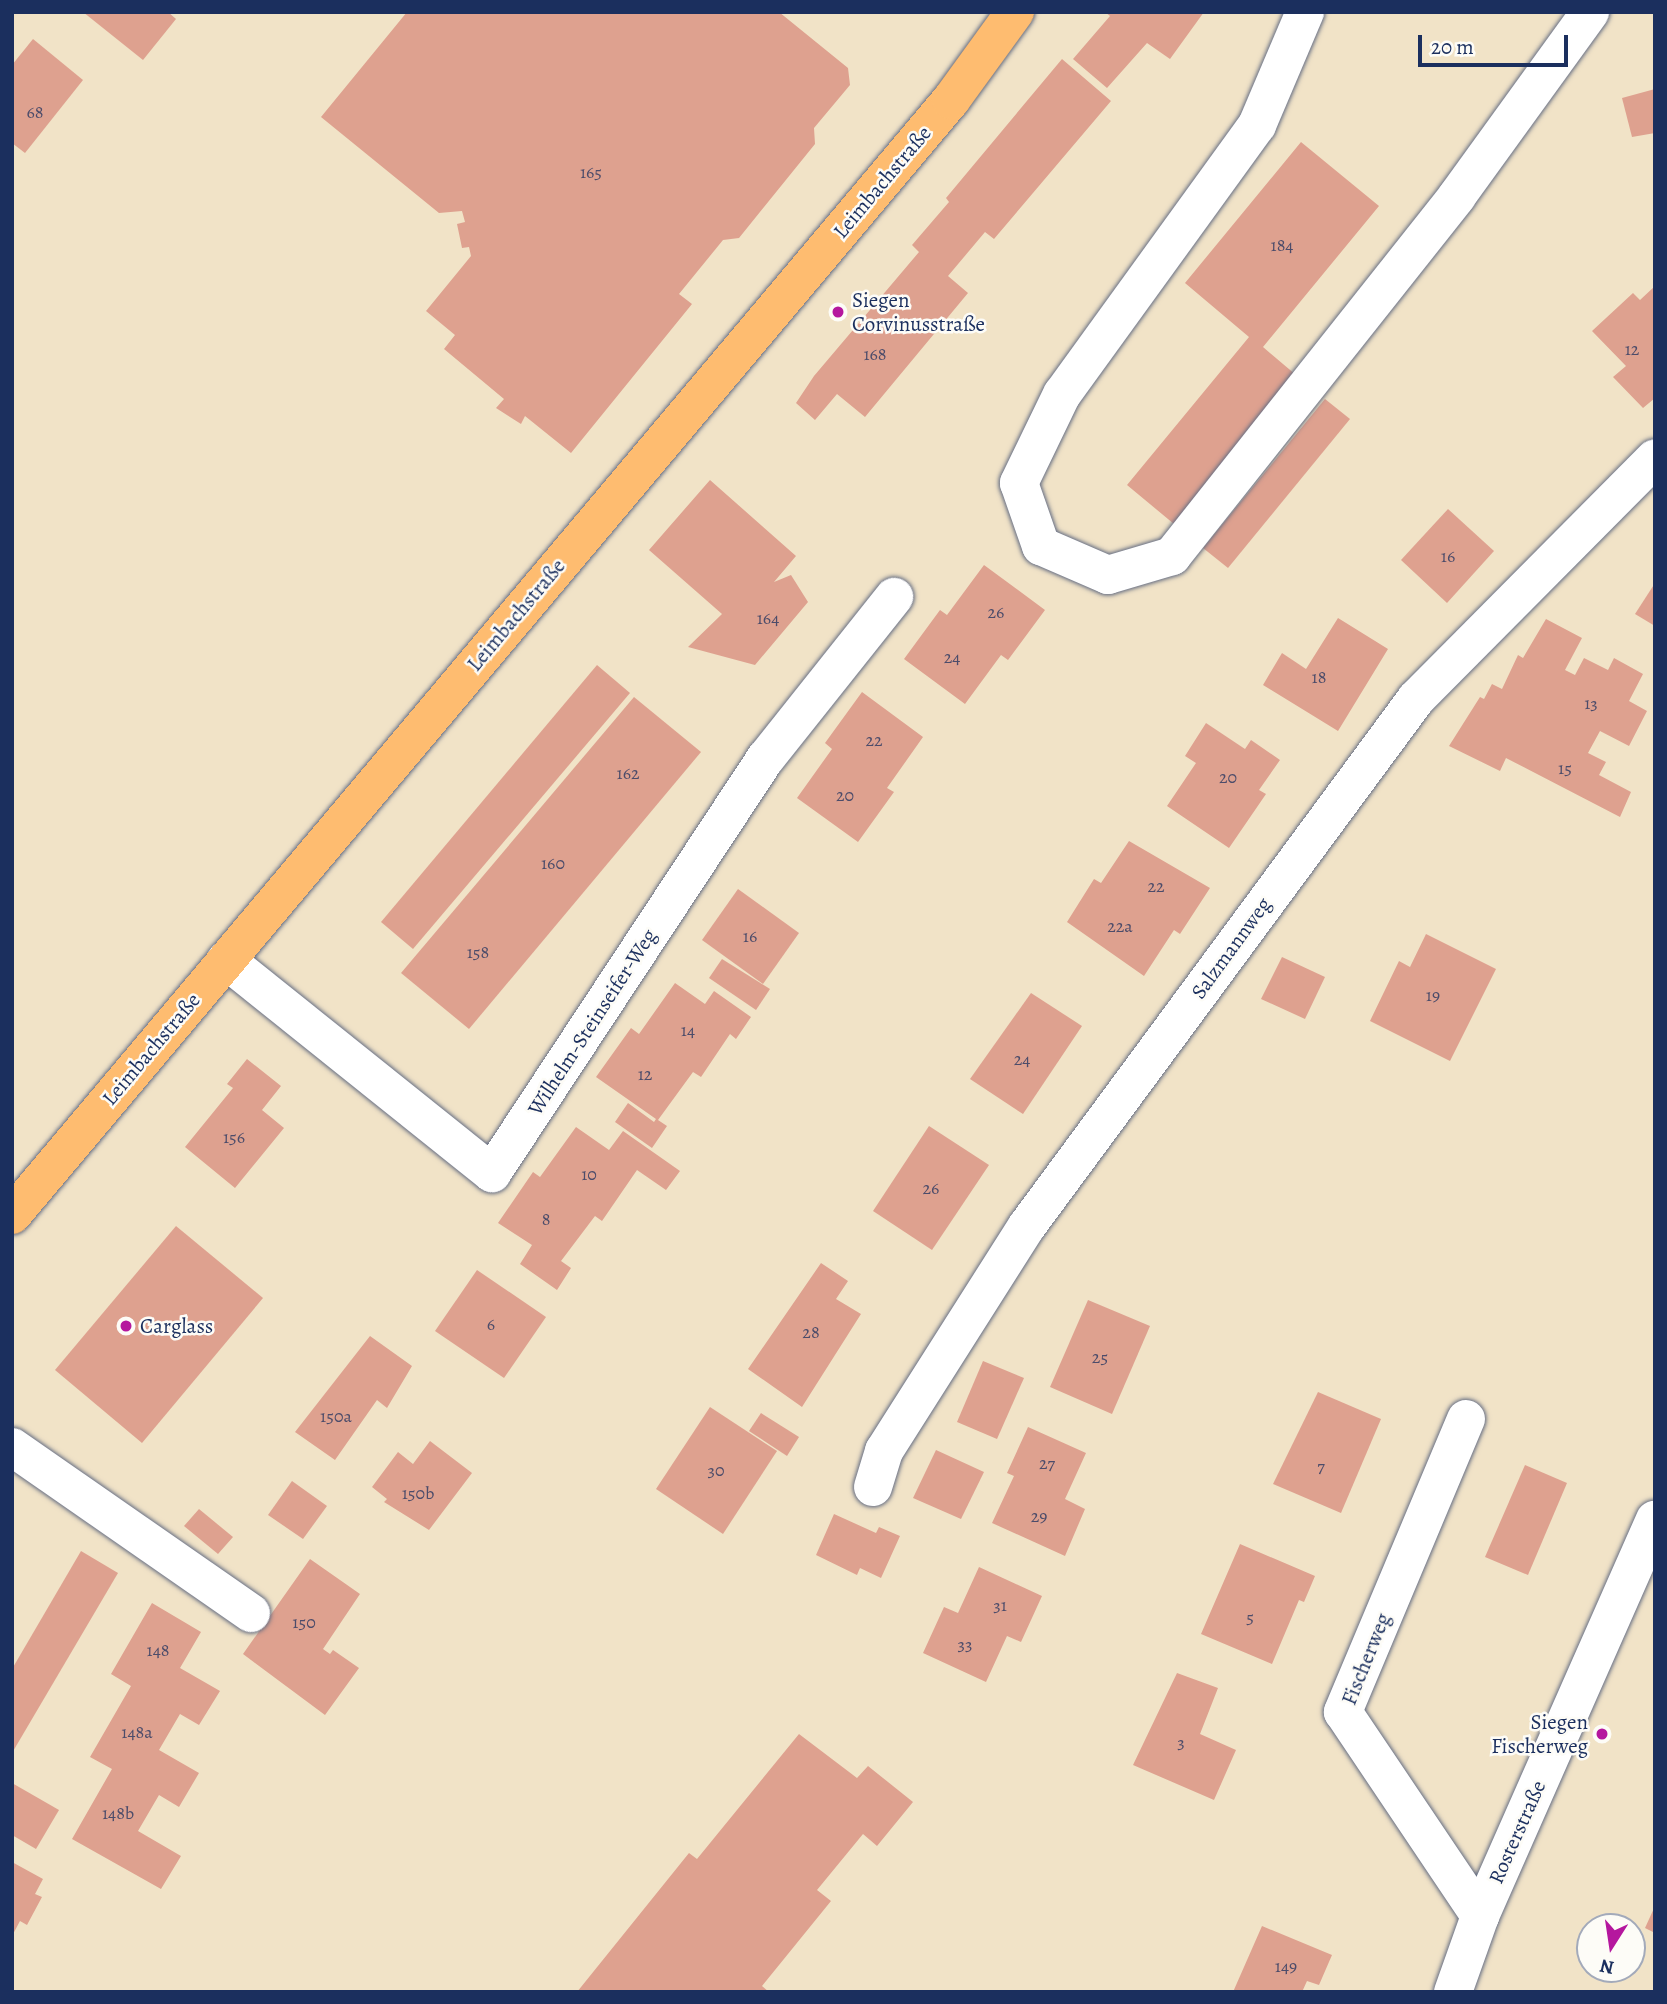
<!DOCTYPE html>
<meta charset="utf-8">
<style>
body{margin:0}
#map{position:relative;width:1667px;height:2004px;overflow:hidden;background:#f1e3c7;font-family:Alegreya,serif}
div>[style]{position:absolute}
.building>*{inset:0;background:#dea18f}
.roads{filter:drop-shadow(0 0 2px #666e83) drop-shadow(0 0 2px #666e83)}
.minor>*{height:38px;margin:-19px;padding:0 19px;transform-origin:19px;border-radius:19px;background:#fff}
.major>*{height:38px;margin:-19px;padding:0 19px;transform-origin:19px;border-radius:19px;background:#febc70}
.dots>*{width:19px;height:19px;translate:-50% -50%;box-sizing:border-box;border:4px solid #fdfcf7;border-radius:50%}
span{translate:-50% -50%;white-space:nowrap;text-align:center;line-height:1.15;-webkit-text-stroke:5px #fdfcf7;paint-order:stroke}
.number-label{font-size:18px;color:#4c4c6a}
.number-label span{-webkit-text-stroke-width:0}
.street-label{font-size:21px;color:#1b2f5e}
.poi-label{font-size:21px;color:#1b2f5e}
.left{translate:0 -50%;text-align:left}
.right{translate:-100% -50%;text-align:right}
.frame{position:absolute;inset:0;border:14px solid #1b2f5e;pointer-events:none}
.north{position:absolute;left:1576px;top:1913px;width:70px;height:70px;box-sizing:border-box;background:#fdfcf7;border:2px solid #a3aaba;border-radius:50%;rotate:192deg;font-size:19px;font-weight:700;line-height:28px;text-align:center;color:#1b2f5e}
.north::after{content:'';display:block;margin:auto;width:24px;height:32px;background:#b5179e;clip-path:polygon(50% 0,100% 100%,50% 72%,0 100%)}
.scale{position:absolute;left:1418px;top:35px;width:150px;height:32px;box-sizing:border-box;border:4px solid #1b2f5e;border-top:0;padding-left:9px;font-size:21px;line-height:24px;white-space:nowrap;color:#1b2f5e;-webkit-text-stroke:5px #fdfcf7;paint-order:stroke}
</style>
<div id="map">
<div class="building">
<div style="clip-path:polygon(83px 12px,168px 12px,176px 19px,143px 60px)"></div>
<div style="clip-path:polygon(407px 12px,779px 12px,848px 68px,850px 85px,814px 128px,815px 144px,739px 238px,723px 240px,679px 294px,692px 304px,571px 453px,525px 416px,521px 424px,496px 408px,504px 399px,444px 349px,455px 335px,426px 311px,471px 256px,469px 247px,462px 248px,457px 224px,465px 222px,462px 211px,439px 213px,321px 117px)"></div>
<div style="clip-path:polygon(1105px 12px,1204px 12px,1170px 59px,1147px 43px,1107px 88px,1073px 59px,1110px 16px)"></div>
<div style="clip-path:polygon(33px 39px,83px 80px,25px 153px,12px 143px,12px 65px)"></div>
<div style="clip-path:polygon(1062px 59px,1111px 101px,994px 239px,985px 232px,948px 276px,968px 293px,865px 417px,837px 394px,815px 420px,796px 403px,814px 376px,919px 252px,912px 245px,949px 202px,946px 198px)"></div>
<div style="clip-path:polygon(1655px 89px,1655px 133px,1632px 137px,1622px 98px)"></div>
<div style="clip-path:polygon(1301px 142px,1379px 206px,1263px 347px,1296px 375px,1174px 524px,1127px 485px,1249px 337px,1185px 283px)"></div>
<div style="clip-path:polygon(1655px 286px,1655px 398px,1643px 408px,1613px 377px,1626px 366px,1592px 331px,1633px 293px,1640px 300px)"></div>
<div style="clip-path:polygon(1325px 399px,1350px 419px,1228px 568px,1203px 548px)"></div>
<div style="clip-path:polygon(710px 480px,796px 556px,774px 582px,791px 575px,808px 602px,755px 665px,688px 647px,722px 614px,649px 550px)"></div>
<div style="clip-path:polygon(1448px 509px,1494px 551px,1447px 603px,1401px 560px)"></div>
<div style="clip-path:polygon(984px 565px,1045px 610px,1008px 660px,1001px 655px,965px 704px,904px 659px,940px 610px,947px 615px)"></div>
<div style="clip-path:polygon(1655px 583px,1655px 626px,1635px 614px)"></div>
<div style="clip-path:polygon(1338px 618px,1388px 649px,1338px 731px,1263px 685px,1282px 653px,1306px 669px)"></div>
<div style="clip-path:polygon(1546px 619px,1582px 638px,1565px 670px,1575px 675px,1584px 658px,1608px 670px,1614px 658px,1643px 674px,1629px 701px,1647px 711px,1629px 746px,1600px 731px,1588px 753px,1606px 762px,1599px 775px,1631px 792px,1620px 817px,1506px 758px,1500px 771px,1449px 746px,1480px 697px,1484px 699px,1492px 684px,1502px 689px,1518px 655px,1523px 658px)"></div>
<div style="clip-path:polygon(597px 665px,630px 693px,413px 949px,381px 922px)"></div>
<div style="clip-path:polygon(862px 692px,923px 737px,887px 788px,894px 792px,858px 842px,797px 798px,832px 749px,825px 743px)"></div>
<div style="clip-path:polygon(634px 697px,701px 752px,469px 1029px,401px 973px)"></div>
<div style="clip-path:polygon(1206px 723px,1245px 749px,1251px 740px,1280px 760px,1259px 790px,1266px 794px,1229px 848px,1167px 806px,1196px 763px,1185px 756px)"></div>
<div style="clip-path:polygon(1129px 841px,1210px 888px,1180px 934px,1174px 930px,1144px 976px,1067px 922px,1094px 879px,1101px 883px)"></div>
<div style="clip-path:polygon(738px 889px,799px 933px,763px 984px,702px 940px)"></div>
<div style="clip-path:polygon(1426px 934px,1496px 969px,1450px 1061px,1370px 1021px,1399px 961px,1410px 967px)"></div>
<div style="clip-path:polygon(1282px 957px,1325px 977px,1305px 1019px,1261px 999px)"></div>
<div style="clip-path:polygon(722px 959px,770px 989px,756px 1010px,709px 978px)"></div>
<div style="clip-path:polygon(675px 983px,705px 1004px,714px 991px,751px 1017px,736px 1039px,730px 1034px,701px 1077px,693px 1072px,658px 1120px,667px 1126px,652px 1148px,615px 1122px,628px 1103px,654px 1122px,656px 1119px,596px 1077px,631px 1028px,639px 1034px)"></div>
<div style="clip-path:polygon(1031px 993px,1082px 1026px,1023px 1114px,970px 1079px)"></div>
<div style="clip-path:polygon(247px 1059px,281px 1086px,262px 1110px,284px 1128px,235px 1188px,185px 1147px,233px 1088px,227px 1084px)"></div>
<div style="clip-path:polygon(929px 1126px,989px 1165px,932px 1250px,873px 1211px)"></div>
<div style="clip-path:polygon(576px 1127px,609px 1150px,623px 1131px,680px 1171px,666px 1190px,637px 1170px,602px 1221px,595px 1216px,561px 1261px,571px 1268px,557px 1290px,520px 1264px,532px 1245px,498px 1223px,533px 1172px,540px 1177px)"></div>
<div style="clip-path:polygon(176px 1226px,263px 1298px,142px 1443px,55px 1370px)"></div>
<div style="clip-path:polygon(821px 1263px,848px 1281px,836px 1299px,861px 1314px,802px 1407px,748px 1369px)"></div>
<div style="clip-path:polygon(477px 1270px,546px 1317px,504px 1378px,435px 1331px)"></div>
<div style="clip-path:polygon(1088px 1300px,1150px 1326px,1112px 1414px,1050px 1387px)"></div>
<div style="clip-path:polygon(370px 1336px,412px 1366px,387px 1408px,377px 1400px,335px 1460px,295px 1432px)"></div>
<div style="clip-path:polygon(983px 1361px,1024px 1378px,997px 1439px,957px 1422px)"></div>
<div style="clip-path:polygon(1318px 1392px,1381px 1419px,1341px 1513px,1273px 1484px)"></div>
<div style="clip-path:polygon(710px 1407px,777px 1451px,723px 1534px,656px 1489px)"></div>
<div style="clip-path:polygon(761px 1413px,799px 1437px,787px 1456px,749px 1431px)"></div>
<div style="clip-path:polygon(1028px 1427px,1086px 1453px,1065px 1499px,1085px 1509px,1065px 1556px,992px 1523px,1014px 1476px,1007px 1473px)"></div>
<div style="clip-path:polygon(430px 1441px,472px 1473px,429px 1530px,384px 1502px,387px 1499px,372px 1487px,398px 1452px,413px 1464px)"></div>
<div style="clip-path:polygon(936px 1450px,984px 1472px,961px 1519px,913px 1498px)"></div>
<div style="clip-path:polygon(1525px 1465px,1567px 1483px,1528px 1575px,1485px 1557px)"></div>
<div style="clip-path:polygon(292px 1481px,327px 1506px,303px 1539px,268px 1515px)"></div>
<div style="clip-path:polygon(199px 1509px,233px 1537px,218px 1554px,184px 1526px)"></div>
<div style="clip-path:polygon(834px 1514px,876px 1533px,879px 1527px,900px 1536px,881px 1578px,860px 1568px,857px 1575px,816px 1555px)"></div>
<div style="clip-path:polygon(1240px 1544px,1315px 1576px,1304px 1602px,1299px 1600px,1272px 1664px,1201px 1634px)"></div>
<div style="clip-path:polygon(81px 1551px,118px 1573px,12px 1753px,12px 1669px)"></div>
<div style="clip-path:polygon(310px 1559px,360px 1594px,323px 1649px,330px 1654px,333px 1650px,359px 1668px,325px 1715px,243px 1654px)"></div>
<div style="clip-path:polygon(979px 1567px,1042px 1596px,1021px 1642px,1007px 1636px,986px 1682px,923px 1653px,944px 1607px,958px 1613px)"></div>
<div style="clip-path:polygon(152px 1603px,201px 1632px,180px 1668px,220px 1691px,199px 1725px,180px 1714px,159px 1750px,199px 1773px,179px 1807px,159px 1795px,138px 1831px,181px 1856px,161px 1889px,72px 1839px,112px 1769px,90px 1757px,131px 1686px,111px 1674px)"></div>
<div style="clip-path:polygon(1177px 1673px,1218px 1688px,1200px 1734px,1236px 1750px,1214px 1800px,1133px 1765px)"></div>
<div style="clip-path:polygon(799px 1734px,857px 1778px,868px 1766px,913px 1802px,877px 1846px,863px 1834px,817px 1890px,831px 1901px,762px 1986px,769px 1992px,577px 1992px,689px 1853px,697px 1859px)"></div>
<div style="clip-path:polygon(12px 1783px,59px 1810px,36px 1849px,12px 1835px)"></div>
<div style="clip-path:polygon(12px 1862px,43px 1879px,35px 1894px,42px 1897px,27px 1925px,20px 1921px,12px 1936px)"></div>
<div style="clip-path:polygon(1655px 1906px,1655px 1933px,1645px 1928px)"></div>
<div style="clip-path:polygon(1262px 1926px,1332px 1955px,1319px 1985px,1307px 1981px,1302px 1992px,1233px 1992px)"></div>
</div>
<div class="roads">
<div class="minor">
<div style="left:1305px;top:12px;width:123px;rotate:113deg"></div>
<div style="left:1257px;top:125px;width:332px;rotate:125.9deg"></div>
<div style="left:1062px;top:394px;width:99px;rotate:115.8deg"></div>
<div style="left:1019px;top:483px;width:67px;rotate:70.8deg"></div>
<div style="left:1041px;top:546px;width:73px;rotate:23.4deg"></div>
<div style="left:1108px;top:575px;width:67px;rotate:-16.5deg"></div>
<div style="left:1172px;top:556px;width:459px;rotate:-51.6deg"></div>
<div style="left:1457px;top:196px;width:227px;rotate:-54.1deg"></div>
<div style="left:226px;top:960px;width:341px;rotate:38.7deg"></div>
<div style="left:492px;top:1173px;width:497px;rotate:-56.6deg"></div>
<div style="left:766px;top:758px;width:206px;rotate:-51.5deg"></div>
<div style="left:1466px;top:1419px;width:318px;rotate:112.8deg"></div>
<div style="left:1343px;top:1712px;width:246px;rotate:56.1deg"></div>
<div style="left:12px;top:1447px;width:291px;rotate:34.8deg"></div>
<div style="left:873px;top:1487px;width:38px;rotate:-73deg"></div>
<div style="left:884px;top:1451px;width:267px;rotate:-57.6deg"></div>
<div style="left:1027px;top:1226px;width:655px;rotate:-53.57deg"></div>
<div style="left:1416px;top:699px;width:339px;rotate:-45.2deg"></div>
<div style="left:1453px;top:1992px;width:81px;rotate:-70.4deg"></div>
<div style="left:1480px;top:1916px;width:433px;rotate:-66.2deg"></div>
</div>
<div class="major">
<div style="left:12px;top:1215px;width:1458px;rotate:-49.9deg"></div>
<div style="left:951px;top:100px;width:109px;rotate:-54deg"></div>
</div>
</div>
<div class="dots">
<div style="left:838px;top:312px;background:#b5179e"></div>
<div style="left:126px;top:1326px;background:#b5179e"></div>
<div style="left:1602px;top:1734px;background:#b5179e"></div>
</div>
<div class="number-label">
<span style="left:35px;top:112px">68</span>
<span style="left:591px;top:172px">165</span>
<span style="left:1282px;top:245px">184</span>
<span style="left:1632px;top:349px">12</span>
<span style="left:875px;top:354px">168</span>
<span style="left:1448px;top:556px">16</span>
<span style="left:996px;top:612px">26</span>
<span style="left:768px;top:618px">164</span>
<span style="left:952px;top:657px">24</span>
<span style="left:1319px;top:677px">18</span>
<span style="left:1591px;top:703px">13</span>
<span style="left:874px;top:740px">22</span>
<span style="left:1565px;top:768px">15</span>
<span style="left:628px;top:773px">162</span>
<span style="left:1228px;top:777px">20</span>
<span style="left:845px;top:795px">20</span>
<span style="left:553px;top:863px">160</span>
<span style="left:1156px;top:886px">22</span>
<span style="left:1120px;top:926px">22a</span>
<span style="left:750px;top:936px">16</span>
<span style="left:478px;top:952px">158</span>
<span style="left:1433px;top:995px">19</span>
<span style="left:688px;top:1030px">14</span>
<span style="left:1022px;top:1059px">24</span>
<span style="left:645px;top:1074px">12</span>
<span style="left:234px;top:1137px">156</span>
<span style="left:589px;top:1174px">10</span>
<span style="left:931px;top:1188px">26</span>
<span style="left:546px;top:1219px">8</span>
<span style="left:491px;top:1324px">6</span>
<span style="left:811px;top:1332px">28</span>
<span style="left:1100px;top:1357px">25</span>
<span style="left:336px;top:1416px">150a</span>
<span style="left:1047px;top:1463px">27</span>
<span style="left:1321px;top:1466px">7</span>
<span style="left:716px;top:1470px">30</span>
<span style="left:418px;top:1493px">150b</span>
<span style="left:1039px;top:1516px">29</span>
<span style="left:1000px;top:1605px">31</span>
<span style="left:1250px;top:1617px">5</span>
<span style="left:304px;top:1622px">150</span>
<span style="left:965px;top:1644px">33</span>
<span style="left:158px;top:1650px">148</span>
<span style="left:137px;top:1732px">148a</span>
<span style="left:1181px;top:1742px">3</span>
<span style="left:118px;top:1813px">148b</span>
<span style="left:1286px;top:1966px">149</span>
</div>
<div class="street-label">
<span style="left:882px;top:182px;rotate:-50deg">Leimbachstraße</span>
<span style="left:516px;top:615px;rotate:-50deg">Leimbachstraße</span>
<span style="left:1231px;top:948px;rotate:-54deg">Salzmannweg</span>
<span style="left:592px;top:1022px;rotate:-57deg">Wilhelm-Steinseifer-Weg</span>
<span style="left:151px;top:1049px;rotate:-50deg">Leimbachstraße</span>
<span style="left:1366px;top:1659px;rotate:-68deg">Fischerweg</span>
<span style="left:1517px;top:1832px;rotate:-66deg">Rosterstraße</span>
</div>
<div class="poi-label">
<span class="left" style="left:852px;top:312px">Siegen<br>Corvinusstraße</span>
<span class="left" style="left:140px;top:1326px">Carglass</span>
<span class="right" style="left:1588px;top:1734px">Siegen<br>Fischerweg</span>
</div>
<div class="frame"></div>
<div class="north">N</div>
<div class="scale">20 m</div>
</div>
